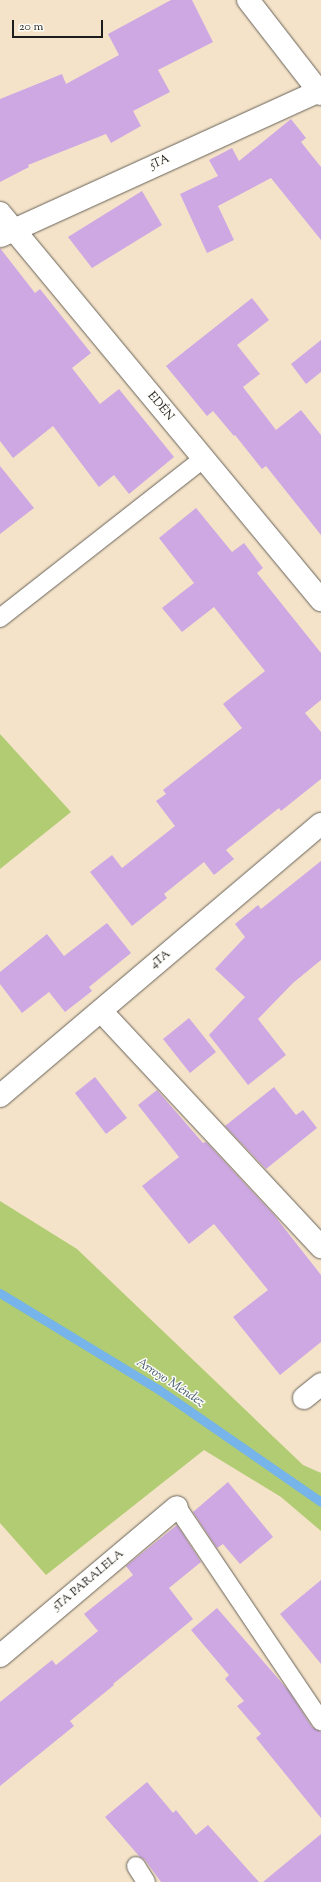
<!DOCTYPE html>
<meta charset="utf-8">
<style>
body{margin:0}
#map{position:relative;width:321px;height:1882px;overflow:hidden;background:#f4e3c9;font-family:"Sorts Mill Goudy",serif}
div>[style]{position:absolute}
.green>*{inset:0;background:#b1cc72}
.stream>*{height:9px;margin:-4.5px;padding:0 4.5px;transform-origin:4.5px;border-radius:4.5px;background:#76b4e9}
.building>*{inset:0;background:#cea8e3}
.roads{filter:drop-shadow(0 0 1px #686259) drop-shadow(0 0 1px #686259)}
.service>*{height:18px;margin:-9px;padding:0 9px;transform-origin:9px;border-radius:9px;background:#fff}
.minor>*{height:22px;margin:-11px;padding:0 11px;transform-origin:11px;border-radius:11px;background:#fff}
span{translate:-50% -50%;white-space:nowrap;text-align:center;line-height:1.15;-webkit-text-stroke:3px #fdfcf7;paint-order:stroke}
.street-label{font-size:12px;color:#1c1c1c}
.water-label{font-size:13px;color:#40596e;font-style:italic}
.scale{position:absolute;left:12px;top:20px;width:91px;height:18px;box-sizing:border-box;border:2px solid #1c1c1c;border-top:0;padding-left:5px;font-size:12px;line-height:14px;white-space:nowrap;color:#1c1c1c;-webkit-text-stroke:3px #fdfcf7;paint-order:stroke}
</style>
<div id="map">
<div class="green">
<div style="clip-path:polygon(0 734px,71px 812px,0 869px)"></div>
<div style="clip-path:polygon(0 1201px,77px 1249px,303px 1465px,321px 1473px,321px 1531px,281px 1497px,204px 1450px,46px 1575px,0 1523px)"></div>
</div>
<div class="stream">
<div style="left:0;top:1293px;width:185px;rotate:31.3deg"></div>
<div style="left:158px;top:1389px;width:198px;rotate:34.7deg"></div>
</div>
<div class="building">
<div style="clip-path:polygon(171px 0,192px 0,213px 42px,158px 70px,170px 92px,133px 111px,141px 126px,111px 143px,106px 134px,28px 165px,29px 167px,0 182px,0 99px,62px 74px,66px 84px,119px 55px,108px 34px)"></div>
<div style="clip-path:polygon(291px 119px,306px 138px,301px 142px,321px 167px,321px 240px,271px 178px,218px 206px,234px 240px,207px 253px,180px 194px,218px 176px,209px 160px,232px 148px,239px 161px)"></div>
<div style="clip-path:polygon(142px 191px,162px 225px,92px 268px,68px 237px)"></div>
<div style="clip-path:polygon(0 248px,35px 293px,40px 289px,91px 353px,72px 368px,100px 404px,119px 389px,174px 457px,129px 494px,114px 475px,99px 487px,53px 426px,13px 458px,0 441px)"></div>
<div style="clip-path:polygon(252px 298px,269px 320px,237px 345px,260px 374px,243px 387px,276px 430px,301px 410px,321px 435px,321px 535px,266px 466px,262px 469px,235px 435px,234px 436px,213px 411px,207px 416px,166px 366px)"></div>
<div style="clip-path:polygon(321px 340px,321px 372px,306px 384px,291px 364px)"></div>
<div style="clip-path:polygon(0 466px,34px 508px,0 534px)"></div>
<div style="clip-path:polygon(196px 508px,232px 552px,244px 543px,263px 568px,257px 573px,321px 653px,321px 700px,305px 713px,321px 732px,321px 779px,281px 811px,279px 808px,226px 850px,234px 859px,214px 875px,204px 862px,164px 894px,167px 898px,132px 926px,90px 872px,112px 855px,122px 868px,175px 826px,156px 801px,166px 794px,163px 790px,242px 728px,223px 704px,265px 671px,214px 607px,182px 632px,162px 608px,194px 583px,159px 538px)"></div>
<div style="clip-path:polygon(321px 861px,321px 960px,293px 983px,258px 1019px,286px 1055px,248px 1085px,209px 1035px,245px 997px,215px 969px,245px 937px,235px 924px,258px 905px,261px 909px)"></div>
<div style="clip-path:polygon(107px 923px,131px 953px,89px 987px,92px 991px,65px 1012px,49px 992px,22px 1013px,0 984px,0 972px,47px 934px,64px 956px)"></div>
<div style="clip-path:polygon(189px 1018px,216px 1052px,190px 1073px,163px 1039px)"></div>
<div style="clip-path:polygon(95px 1077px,127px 1118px,106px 1134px,75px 1093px)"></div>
<div style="clip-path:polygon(274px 1087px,296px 1115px,303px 1110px,317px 1128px,266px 1169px,225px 1126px)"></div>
<div style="clip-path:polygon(157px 1090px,203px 1143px,206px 1142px,274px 1215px,321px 1275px,321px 1342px,280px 1375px,233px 1317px,268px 1290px,214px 1224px,189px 1244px,142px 1186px,179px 1157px,138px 1105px)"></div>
<div style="clip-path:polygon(228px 1482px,273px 1537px,240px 1564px,223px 1544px,217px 1548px,193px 1512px)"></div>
<div style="clip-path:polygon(177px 1525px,201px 1562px,169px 1588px,193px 1619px,113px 1684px,114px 1685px,70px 1721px,74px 1726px,0 1786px,0 1702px,52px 1660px,56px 1665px,98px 1631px,84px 1614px,133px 1575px,126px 1566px)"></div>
<div style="clip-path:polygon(321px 1580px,321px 1664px,280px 1614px)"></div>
<div style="clip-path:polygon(217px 1608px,288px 1690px,312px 1727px,321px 1732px,321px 1818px,256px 1738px,261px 1734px,237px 1706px,244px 1701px,225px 1679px,229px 1675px,191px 1630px)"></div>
<div style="clip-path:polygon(147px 1782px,173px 1813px,176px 1810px,196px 1835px,208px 1825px,259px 1882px,161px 1882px,145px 1860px,139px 1856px,105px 1817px)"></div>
<div style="clip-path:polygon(321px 1834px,321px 1882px,263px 1882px)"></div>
</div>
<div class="roads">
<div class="service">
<div style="left:0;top:618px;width:258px;rotate:-38.1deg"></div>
<div style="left:177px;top:1507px;width:258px;rotate:56.1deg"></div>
<div style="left:136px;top:1866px;width:19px;rotate:58deg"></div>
</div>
<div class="minor">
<div style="left:248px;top:0;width:119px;rotate:52.2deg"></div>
<div style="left:0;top:213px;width:503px;rotate:50.33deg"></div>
<div style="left:1px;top:236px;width:352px;rotate:-24.5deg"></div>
<div style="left:101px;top:1011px;width:323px;rotate:47deg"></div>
<div style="left:0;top:1096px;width:421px;rotate:-40.3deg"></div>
<div style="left:304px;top:1398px;width:22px;rotate:-39deg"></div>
<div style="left:0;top:1656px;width:231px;rotate:-40.1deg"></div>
</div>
</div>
<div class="street-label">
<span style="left:160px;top:163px;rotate:-24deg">5TA</span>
<span style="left:160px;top:407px;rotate:50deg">EDÉN</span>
<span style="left:161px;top:960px;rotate:-40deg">4TA</span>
<span style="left:89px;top:1581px;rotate:-40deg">5TA PARALELA</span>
</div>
<div class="water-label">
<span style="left:170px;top:1383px;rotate:33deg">Arroyo Méndez</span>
</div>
<div class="scale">20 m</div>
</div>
